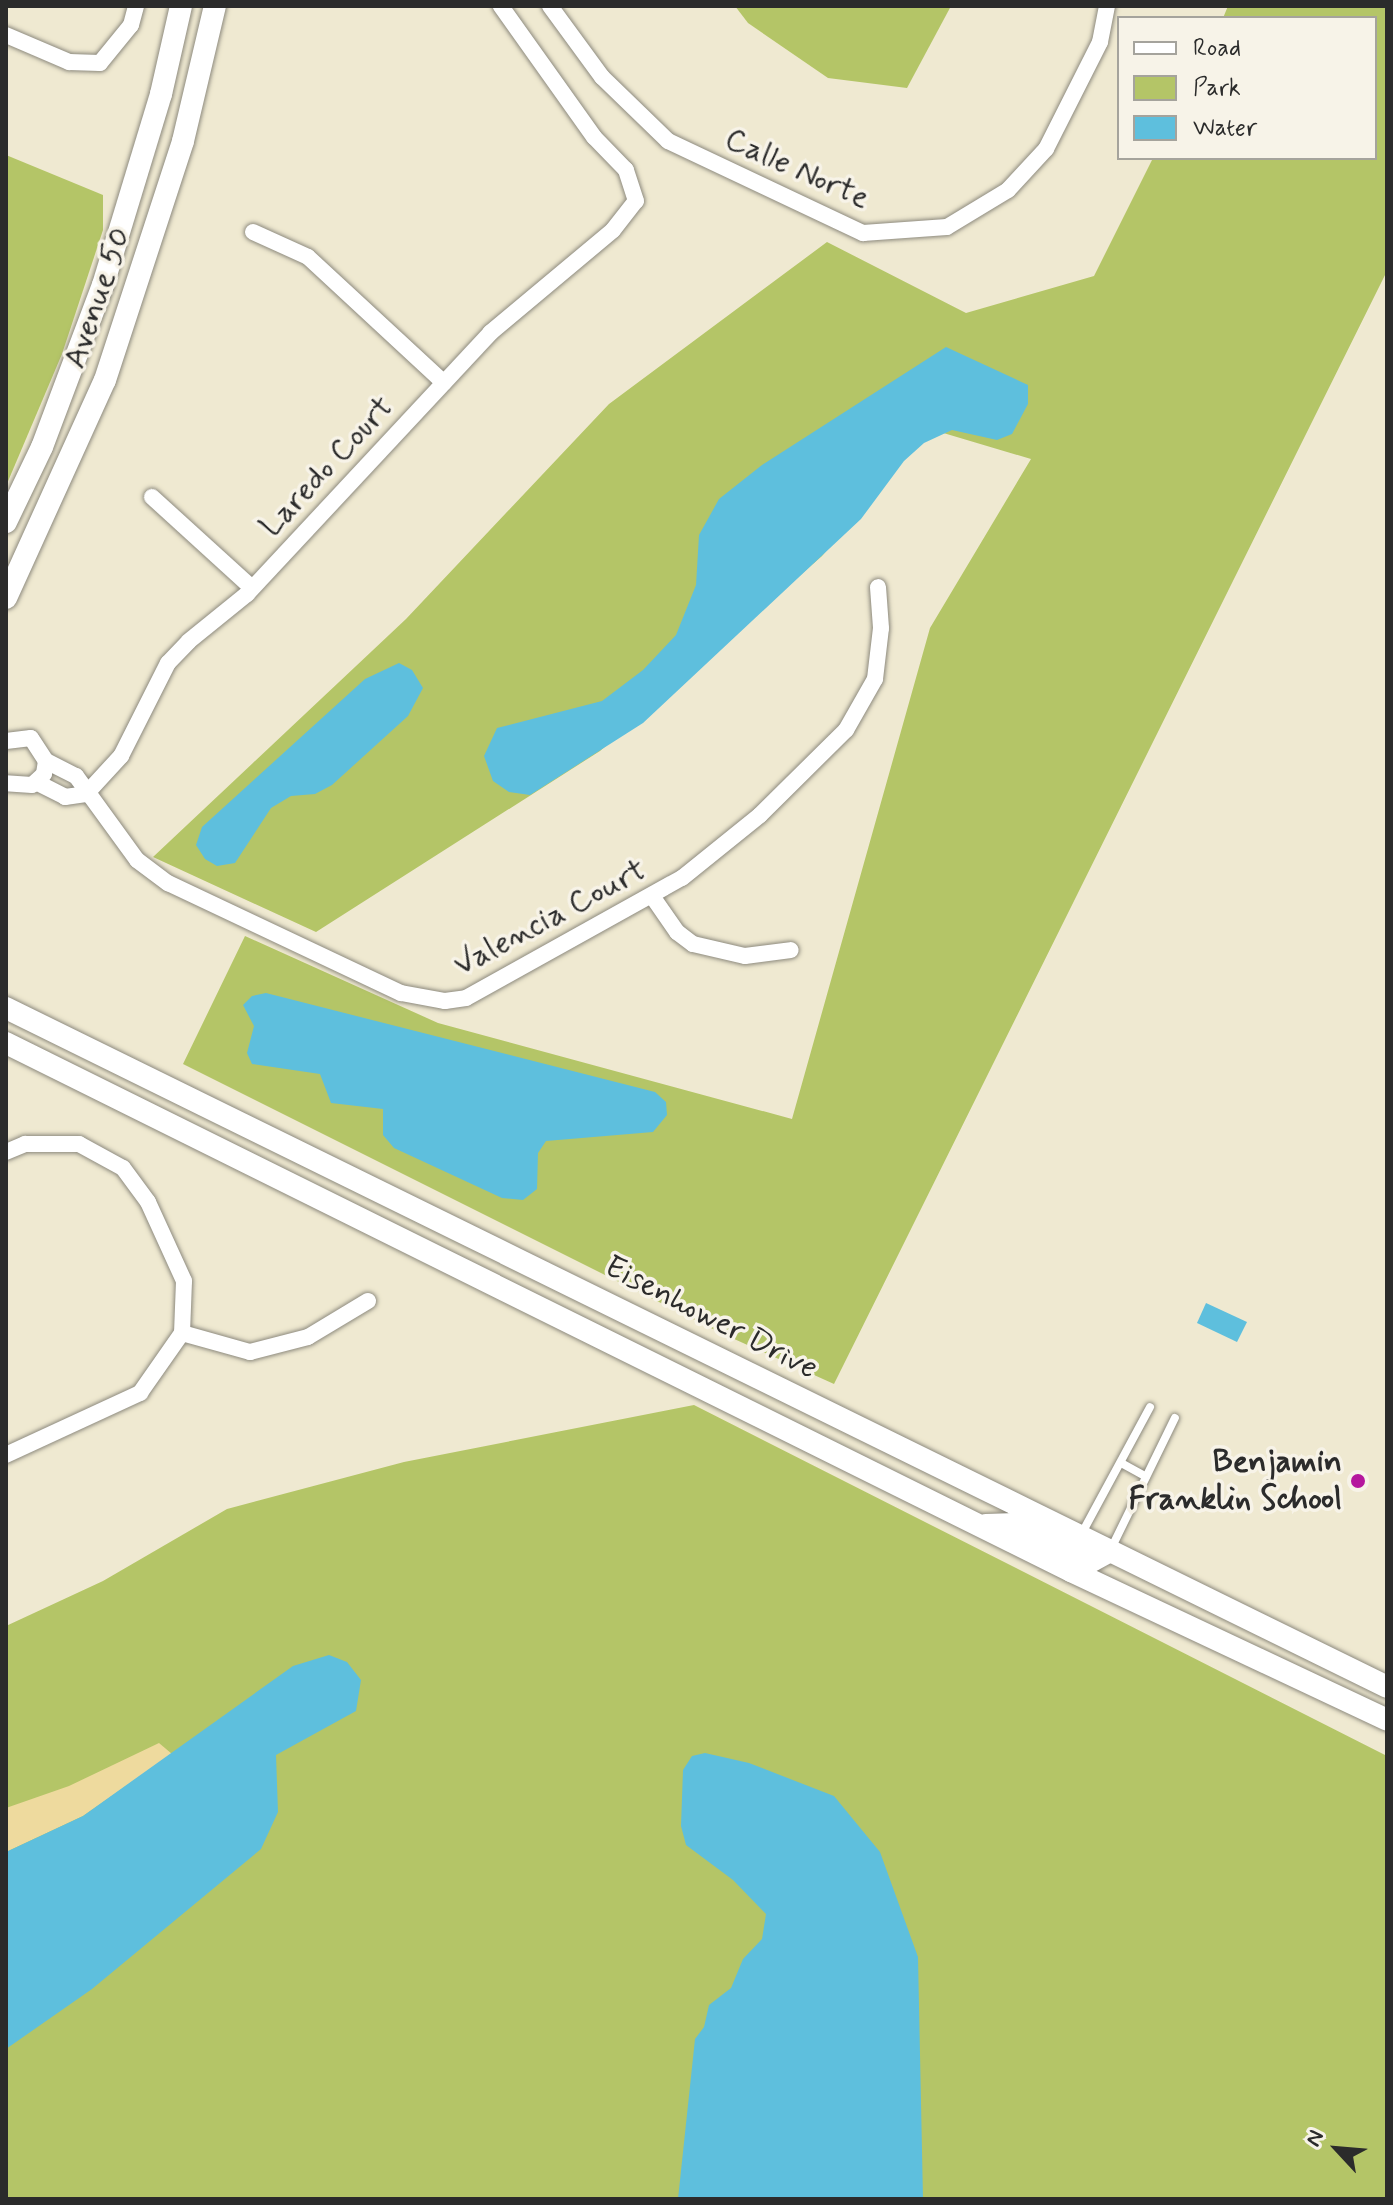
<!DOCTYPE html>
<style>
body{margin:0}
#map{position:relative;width:1393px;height:2205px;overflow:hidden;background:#efe9d1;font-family:Mynerve,sans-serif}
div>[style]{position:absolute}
.green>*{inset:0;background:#b4c567}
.sand>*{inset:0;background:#eeda9e}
.water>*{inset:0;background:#5ebfdd}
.roads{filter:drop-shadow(0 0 2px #8d8a7e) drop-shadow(0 0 2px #8d8a7e)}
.service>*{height:8px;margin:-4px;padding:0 4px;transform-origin:4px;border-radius:4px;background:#fff}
.minor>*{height:16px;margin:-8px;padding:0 8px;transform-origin:8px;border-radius:8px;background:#fff}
.secondary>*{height:22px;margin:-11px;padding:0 11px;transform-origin:11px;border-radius:11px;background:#fff}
.dots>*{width:22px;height:22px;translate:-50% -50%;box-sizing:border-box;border:4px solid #f7f3e8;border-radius:50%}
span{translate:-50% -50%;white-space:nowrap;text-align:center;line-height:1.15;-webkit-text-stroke:7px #f7f3e8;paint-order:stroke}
.street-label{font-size:32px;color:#2b2b2b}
.poi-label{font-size:32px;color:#2b2b2b;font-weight:700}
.right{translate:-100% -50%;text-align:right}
.frame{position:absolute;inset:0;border:8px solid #2b2b2b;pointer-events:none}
.legend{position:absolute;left:1117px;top:16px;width:260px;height:144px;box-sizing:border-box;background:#f7f3e8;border:2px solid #a5a39c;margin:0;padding:10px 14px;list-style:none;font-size:24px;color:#2b2b2b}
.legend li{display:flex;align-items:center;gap:16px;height:40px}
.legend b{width:40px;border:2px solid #a5a39c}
.north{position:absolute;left:1297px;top:2109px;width:80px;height:80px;-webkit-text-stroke:6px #f7f3e8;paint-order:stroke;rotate:296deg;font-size:22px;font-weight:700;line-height:32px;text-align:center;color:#2b2b2b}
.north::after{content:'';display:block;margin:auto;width:28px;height:36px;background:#2b2b2b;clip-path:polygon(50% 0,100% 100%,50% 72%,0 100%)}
</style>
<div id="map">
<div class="green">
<div style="clip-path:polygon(735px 6px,951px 6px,907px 88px,828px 78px,748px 23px)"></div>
<div style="clip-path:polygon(1228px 6px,1387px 6px,1387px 271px,834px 1384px,721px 1333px,183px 1064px,245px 936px,438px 1023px,792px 1119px,930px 628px,1031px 459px,930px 429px,822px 556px,600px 751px,316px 932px,153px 857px,406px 619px,609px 404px,827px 242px,966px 313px,1094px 276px,1153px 158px,1375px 158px,1375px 18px,1223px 18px)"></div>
<div style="clip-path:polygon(6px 155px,103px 195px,103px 230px,62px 354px,6px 486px)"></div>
<div style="clip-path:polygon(694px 1405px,1387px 1756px,1387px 2199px,6px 2199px,6px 1626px,103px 1581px,227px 1509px,404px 1462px)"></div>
</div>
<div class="sand">
<div style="clip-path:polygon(159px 1743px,172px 1754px,83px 1816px,6px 1852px,6px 1808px,69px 1786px)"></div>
</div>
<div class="water">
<div style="clip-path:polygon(946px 347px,1028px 385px,1028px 404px,1012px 434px,997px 440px,952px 430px,924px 443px,904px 461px,861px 519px,643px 723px,530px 795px,509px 792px,493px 781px,484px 756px,497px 728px,602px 701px,643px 670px,676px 635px,696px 585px,699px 535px,719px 499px,762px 465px)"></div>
<div style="clip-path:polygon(399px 663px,412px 670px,423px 688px,408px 716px,332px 785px,315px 794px,291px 796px,271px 808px,235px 863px,217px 866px,205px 859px,196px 845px,202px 827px,365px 679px)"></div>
<div style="clip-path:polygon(266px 993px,655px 1092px,666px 1102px,667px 1115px,653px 1132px,546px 1141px,538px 1153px,537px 1189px,523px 1200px,502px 1198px,394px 1148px,383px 1135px,383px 1109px,331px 1103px,320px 1074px,252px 1064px,247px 1053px,254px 1026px,243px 1005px,252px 996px)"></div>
<div style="clip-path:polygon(1206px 1303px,1247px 1322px,1237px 1342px,1197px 1323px)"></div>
<div style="clip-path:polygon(329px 1655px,347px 1662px,361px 1680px,356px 1711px,276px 1755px,278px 1812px,261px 1849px,92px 1989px,6px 2049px,6px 1852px,83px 1816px,293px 1666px)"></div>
<div style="clip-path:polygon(705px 1753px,749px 1763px,834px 1796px,880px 1852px,918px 1957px,923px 2199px,678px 2199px,695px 2039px,704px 2027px,709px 2005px,731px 1988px,743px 1959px,762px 1939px,766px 1914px,733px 1880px,686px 1845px,681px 1826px,683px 1770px,692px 1756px)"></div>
</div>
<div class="roads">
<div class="service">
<div style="left:1123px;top:1464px;width:26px;rotate:29deg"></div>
<div style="left:1082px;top:1533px;width:143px;rotate:-61.6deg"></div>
<div style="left:1110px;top:1551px;width:148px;rotate:-64deg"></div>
</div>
<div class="minor">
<div style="left:550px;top:6px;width:88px;rotate:53.8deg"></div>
<div style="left:602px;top:77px;width:92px;rotate:44.1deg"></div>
<div style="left:668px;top:141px;width:216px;rotate:25.3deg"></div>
<div style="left:863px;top:233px;width:84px;rotate:-4.1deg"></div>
<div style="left:947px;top:227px;width:71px;rotate:-31.2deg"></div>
<div style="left:1008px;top:190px;width:56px;rotate:-47.2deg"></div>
<div style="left:1046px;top:149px;width:120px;rotate:-63.2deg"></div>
<div style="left:1100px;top:42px;width:37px;rotate:-79deg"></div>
<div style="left:6px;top:35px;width:69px;rotate:23.2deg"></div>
<div style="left:69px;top:62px;width:31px;rotate:2deg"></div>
<div style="left:100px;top:63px;width:49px;rotate:-50.8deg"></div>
<div style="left:131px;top:25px;width:20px;rotate:-75deg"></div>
<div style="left:253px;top:232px;width:60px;rotate:24.4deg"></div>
<div style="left:308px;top:257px;width:185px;rotate:42.8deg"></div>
<div style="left:152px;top:497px;width:135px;rotate:42.3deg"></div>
<div style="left:6px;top:741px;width:25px;rotate:-7deg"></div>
<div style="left:31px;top:738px;width:27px;rotate:57deg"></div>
<div style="left:46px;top:761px;width:13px;rotate:99deg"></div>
<div style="left:44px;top:774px;width:16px;rotate:137deg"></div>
<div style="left:32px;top:785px;width:26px;rotate:-176deg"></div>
<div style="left:46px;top:761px;width:34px;rotate:27deg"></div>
<div style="left:76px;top:776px;width:104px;rotate:54deg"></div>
<div style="left:137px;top:860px;width:39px;rotate:37deg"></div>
<div style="left:168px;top:883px;width:258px;rotate:25.3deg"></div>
<div style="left:401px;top:993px;width:45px;rotate:10.3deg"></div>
<div style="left:445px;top:1001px;width:21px;rotate:-8deg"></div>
<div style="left:466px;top:998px;width:247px;rotate:-29.1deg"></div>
<div style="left:682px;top:878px;width:100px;rotate:-38.9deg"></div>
<div style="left:760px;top:815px;width:121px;rotate:-44.7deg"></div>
<div style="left:846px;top:730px;width:59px;rotate:-60.4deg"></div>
<div style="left:875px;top:679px;width:51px;rotate:-83.3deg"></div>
<div style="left:881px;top:628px;width:41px;rotate:-94.2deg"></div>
<div style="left:36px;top:782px;width:33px;rotate:27deg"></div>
<div style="left:65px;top:797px;width:21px;rotate:-8deg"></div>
<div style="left:86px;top:794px;width:52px;rotate:-47.4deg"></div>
<div style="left:121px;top:756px;width:104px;rotate:-63.2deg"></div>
<div style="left:168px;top:663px;width:30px;rotate:-46deg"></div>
<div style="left:189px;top:641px;width:75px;rotate:-39deg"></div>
<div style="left:247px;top:594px;width:357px;rotate:-47deg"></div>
<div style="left:490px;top:333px;width:160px;rotate:-39.9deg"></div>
<div style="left:613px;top:230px;width:37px;rotate:-52deg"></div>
<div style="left:636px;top:201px;width:33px;rotate:-108deg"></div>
<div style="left:626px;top:170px;width:46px;rotate:-134.1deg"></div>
<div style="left:594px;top:137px;width:161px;rotate:-125.4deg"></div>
<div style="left:652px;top:896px;width:44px;rotate:55.2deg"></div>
<div style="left:677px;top:932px;width:20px;rotate:37deg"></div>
<div style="left:693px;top:944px;width:53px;rotate:13deg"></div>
<div style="left:745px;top:956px;width:46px;rotate:-7.4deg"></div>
<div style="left:6px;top:1152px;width:21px;rotate:-23deg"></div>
<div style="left:25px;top:1144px;width:54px"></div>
<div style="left:79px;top:1144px;width:50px;rotate:28.6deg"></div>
<div style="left:123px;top:1168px;width:42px;rotate:53.7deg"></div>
<div style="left:148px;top:1202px;width:87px;rotate:65.5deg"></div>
<div style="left:184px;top:1281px;width:52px;rotate:92.2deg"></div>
<div style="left:182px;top:1333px;width:71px;rotate:15.6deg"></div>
<div style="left:250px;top:1352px;width:60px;rotate:-14.5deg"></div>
<div style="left:308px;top:1337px;width:70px;rotate:-31deg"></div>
<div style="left:6px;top:1455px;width:148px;rotate:-24.8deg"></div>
<div style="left:140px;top:1393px;width:73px;rotate:-55deg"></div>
</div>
<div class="secondary">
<div style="left:6px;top:522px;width:83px;rotate:-64.4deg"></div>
<div style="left:42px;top:447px;width:173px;rotate:-69.4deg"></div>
<div style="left:103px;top:285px;width:200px;rotate:-73.1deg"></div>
<div style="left:161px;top:94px;width:90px;rotate:-77.2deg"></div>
<div style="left:6px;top:598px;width:239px;rotate:-65.6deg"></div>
<div style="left:105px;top:380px;width:251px;rotate:-71.9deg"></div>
<div style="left:183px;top:141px;width:139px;rotate:-76.7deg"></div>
<div style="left:6px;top:1008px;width:1539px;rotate:26.18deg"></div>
<div style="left:6px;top:1043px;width:1189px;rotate:26.37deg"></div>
<div style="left:1071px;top:1571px;width:349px;rotate:25.2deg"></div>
<div style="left:986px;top:1525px;width:28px;rotate:-2deg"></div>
<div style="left:1014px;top:1524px;width:86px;rotate:25.4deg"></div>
<div style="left:1092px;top:1561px;width:21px;rotate:-29deg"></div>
</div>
</div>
<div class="dots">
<div style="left:1358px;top:1481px;background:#b5179e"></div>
</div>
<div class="street-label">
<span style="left:797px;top:169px;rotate:24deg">Calle Norte</span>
<span style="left:98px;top:298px;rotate:-71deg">Avenue 50</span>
<span style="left:327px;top:467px;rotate:-47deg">Laredo Court</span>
<span style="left:550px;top:918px;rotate:-28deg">Valencia Court</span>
<span style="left:711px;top:1318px;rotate:27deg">Eisenhower Drive</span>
</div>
<div class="poi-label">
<span class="right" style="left:1342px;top:1481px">Benjamin<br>Franklin School</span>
</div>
<div class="frame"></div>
<ul class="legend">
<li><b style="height:10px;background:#fff"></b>Road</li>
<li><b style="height:22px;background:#b4c567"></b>Park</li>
<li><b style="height:22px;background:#5ebfdd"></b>Water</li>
</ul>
<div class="north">N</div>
</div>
